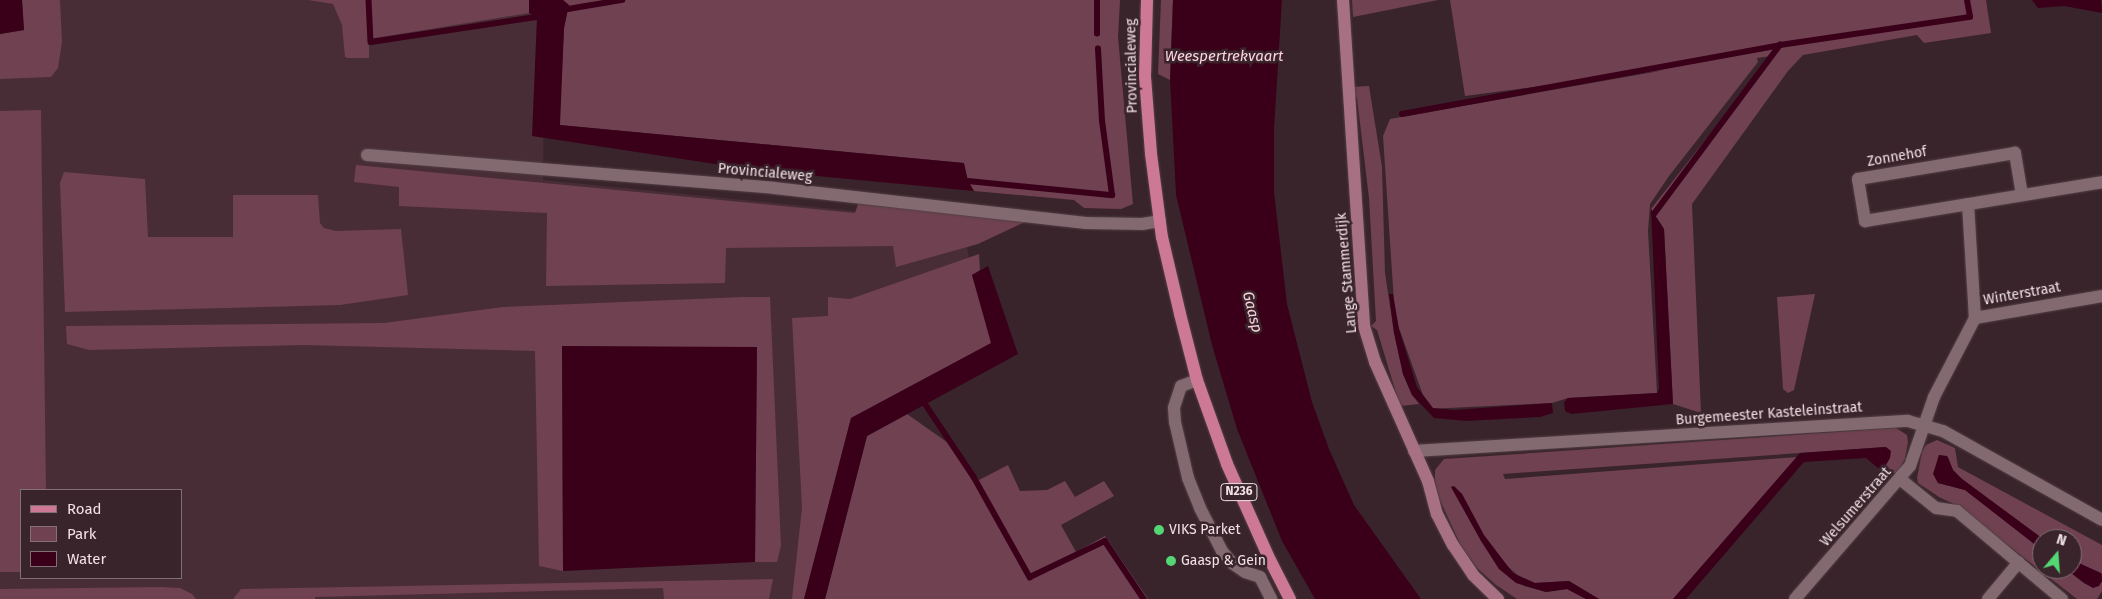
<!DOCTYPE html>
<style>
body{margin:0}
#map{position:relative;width:2102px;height:599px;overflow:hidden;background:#3a242b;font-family:"Fira Sans",sans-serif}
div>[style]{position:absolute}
.built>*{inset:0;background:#482d36}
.green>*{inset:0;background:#704151}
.water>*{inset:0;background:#3a001a}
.stream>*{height:5.5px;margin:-2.75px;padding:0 2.75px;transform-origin:2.75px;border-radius:2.75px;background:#3a001a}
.roads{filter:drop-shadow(0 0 1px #524046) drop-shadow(0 0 1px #524046)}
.street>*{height:12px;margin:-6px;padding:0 6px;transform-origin:6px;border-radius:6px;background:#836970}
.secondary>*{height:12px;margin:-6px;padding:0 6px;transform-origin:6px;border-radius:6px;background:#a87183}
.primary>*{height:12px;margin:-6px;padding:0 6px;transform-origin:6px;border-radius:6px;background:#cd7996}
.dots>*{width:14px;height:14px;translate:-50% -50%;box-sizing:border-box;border:2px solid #3a242b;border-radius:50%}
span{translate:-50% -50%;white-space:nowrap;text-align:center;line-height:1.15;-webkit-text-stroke:5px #3a242b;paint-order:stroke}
.shield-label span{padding:1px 4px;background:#3a242b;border:1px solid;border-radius:4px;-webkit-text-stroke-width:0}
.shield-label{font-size:12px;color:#f1e2e6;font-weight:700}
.street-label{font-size:14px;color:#f1e2e6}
.poi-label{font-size:14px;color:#f1e2e6}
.left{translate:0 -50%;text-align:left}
.water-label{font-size:15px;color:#fed3e0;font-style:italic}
.legend{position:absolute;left:20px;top:489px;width:162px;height:90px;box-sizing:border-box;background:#3a242b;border:1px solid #837076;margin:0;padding:6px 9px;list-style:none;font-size:15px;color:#f1e2e6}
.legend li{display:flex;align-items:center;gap:10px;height:25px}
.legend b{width:25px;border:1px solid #837076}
.north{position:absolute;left:2032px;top:529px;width:50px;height:50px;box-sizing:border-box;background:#3a242b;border:1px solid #837076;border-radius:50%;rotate:18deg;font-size:14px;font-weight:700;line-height:20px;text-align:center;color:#f1e2e6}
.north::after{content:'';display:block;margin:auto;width:18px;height:22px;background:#53d673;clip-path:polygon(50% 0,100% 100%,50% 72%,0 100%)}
</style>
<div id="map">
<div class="built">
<div style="clip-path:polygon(evenodd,0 0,545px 0,543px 180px,964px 222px,969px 260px,859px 428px,816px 599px,0 599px,0 0,21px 490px,181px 490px,181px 578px,21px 578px,21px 490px)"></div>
</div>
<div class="green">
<div style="clip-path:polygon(22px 0,60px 0,62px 42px,58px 68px,51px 77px,0 79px,0 34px,24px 30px)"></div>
<div style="clip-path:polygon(308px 0,529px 0,529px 13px,369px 39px,369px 58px,348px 58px,345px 57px,342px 25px,333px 4px)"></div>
<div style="clip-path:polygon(563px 0,1120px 0,1118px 37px,1133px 204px,1121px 209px,1084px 208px,1074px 200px,974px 191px,968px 181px,963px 163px,559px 125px,564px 28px,568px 5px)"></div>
<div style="clip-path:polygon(1161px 0,1173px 0,1170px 80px,1158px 74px)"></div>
<div style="clip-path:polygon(1352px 0,1438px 0,1353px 17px)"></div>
<div style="clip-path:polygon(1450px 0,1986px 0,1991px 33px,1924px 43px,1917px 35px,1803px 55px,1788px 71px,1692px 204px,1701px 413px,1673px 404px,1664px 229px,1651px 209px,1771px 56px,1757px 58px,1758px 62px,1669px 176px,1650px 204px,1648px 231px,1657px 393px,1568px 398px,1552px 403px,1428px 409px,1395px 317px,1383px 136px,1390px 119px,1665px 70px,1465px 96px)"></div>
<div style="clip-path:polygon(1369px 86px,1382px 167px,1385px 273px,1394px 333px,1403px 374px,1412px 395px,1419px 404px,1400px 406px,1377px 330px,1371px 326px,1376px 321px,1369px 198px,1357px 98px,1353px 94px,1352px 87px)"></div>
<div style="clip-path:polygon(41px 110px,46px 490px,21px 490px,21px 572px,0 572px,0 111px)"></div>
<div style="clip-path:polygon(356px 165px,855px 213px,858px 204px,1027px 221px,978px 244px,896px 267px,893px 246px,726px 248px,725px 283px,546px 286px,547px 213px,399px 206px,399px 187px,354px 182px)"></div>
<div style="clip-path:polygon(64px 172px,145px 179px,148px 237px,233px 237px,233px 195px,318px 195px,320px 223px,324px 228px,336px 231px,401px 229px,408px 295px,340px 305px,65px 312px,60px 183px)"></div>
<div style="clip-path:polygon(979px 254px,980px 270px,972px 275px,992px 343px,851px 418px,804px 599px,792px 599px,802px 508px,792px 318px,828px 316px,828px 297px,850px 299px)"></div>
<div style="clip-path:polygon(1815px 294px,1794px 390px,1788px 393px,1783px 389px,1777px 297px)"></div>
<div style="clip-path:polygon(743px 297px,770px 297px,781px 546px,777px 562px,755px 562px,757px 348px,562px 346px,563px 571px,539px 566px,535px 351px,303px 345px,89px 350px,67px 344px,66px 326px,384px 323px,503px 307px)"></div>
<div style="clip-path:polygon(907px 414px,951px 445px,979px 480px,1008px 465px,1020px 491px,1047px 490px,1065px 481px,1075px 497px,1104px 481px,1114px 496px,1061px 525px,1076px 552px,1105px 536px,1148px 599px,825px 599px,867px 436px)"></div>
<div style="clip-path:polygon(1896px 428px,1907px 435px,1908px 442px,1905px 459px,1897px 473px,1882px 472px,1879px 469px,1883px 467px,1885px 447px,1503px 474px,1505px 479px,1798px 457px,1673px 599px,1599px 599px,1569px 581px,1535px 583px,1522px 579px,1505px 564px,1484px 536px,1462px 494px,1451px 487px,1499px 569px,1524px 586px,1546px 592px,1567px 589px,1586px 599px,1517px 599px,1496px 585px,1477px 568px,1461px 546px,1439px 498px,1435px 481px,1435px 470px,1444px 459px)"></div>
<div style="clip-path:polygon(1937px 440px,1955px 448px,1958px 467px,2102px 545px,2102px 574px,2072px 560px,2072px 539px,2043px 539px,1962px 479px,1953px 470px,1948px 457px,1939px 455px,1934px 474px,1938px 483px,1965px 490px,2042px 550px,2042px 569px,2066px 569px,2084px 583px,2101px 583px,2102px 581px,2102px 591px,2097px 599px,2077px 599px,1956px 505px,1939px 497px,1918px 483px,1917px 478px,1922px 452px,1926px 445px)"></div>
<div style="clip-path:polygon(773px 579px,769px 599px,664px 599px,663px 588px,315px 597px,315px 599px,233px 599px,241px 589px)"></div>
<div style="clip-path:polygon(162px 587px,180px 588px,192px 594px,196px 599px,0 599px,0 589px)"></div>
</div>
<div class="water">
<div style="clip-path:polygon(0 0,22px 0,24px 30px,0 34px)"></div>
<div style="clip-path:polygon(529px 0,563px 0,569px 5px,564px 28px,560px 125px,964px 163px,968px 181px,974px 191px,754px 170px,532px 136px,537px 17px,529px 13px)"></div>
<div style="clip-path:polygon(1173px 0,1282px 0,1274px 129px,1274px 192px,1287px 304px,1312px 402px,1329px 449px,1354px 505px,1421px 599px,1315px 599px,1282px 541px,1237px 429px,1212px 345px,1176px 195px,1170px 80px)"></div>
<div style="clip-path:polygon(2032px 0,2101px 0,2102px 13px,2064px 6px,2038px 8px)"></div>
<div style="clip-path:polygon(1651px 209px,1664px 229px,1673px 404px,1571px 414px,1565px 411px,1564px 402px,1568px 398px,1657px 393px,1659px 389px)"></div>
<div style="clip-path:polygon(988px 266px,1018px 354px,867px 436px,825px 599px,804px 599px,851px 418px,991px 343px,972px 275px)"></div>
<div style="clip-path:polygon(1389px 294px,1393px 294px,1399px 329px,1417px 387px,1433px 408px,1454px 410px,1552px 403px,1553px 413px,1540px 417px,1466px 421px,1434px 418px,1412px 395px,1403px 374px,1394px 333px)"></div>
<div style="clip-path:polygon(562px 346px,757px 347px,755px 562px,563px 571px)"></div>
<div style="clip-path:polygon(1886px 447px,1891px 451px,1890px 458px,1886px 465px,1879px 469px,1866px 458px,1804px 462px,1686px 599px,1673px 599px,1800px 453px)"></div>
<div style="clip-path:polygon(1939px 455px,1947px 456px,1953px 470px,1962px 479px,2043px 539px,2042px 550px,1965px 490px,1938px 483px,1933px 474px)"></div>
<div style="clip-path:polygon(1454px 486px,1462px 494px,1484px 535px,1513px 573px,1535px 583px,1569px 581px,1599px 599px,1586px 599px,1567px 589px,1546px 592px,1516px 583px,1499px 569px,1481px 541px,1451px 487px)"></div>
<div style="clip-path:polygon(2072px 560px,2101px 573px,2102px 581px,2099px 586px,2093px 588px,2084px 583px,2066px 569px,2072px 569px)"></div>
</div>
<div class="stream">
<div style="left:369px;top:0;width:42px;rotate:87.3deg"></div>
<div style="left:371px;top:42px;width:168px;rotate:-8.6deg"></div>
<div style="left:568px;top:9px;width:55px;rotate:-9.5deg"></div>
<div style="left:1097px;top:34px;width:34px;rotate:-90deg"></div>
<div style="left:1402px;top:114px;width:384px;rotate:-10.3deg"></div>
<div style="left:1780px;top:45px;width:192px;rotate:-8.4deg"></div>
<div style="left:1970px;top:17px;width:17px;rotate:-100deg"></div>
<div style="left:968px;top:181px;width:145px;rotate:5.6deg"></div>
<div style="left:1112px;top:195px;width:75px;rotate:-97.7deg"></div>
<div style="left:1102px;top:121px;width:72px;rotate:-93.2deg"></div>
<div style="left:1654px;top:214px;width:211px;rotate:-53.3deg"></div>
<div style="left:922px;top:399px;width:94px;rotate:56.3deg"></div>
<div style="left:974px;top:477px;width:115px;rotate:60.8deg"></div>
<div style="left:1030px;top:577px;width:83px;rotate:-25.6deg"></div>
<div style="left:1105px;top:541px;width:70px;rotate:56.1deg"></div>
</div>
<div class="roads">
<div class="street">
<div style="left:367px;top:155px;width:408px;rotate:4.6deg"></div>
<div style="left:774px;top:188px;width:314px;rotate:6.4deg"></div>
<div style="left:1086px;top:223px;width:56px;rotate:1deg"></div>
<div style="left:1142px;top:224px;width:18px;rotate:-9deg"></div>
<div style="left:2022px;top:195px;width:43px;rotate:-99.5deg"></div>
<div style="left:2015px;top:153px;width:159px;rotate:170.6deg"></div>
<div style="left:1858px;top:179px;width:43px;rotate:80.5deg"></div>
<div style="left:1865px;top:221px;width:240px;rotate:-9.3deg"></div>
<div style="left:1968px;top:204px;width:114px;rotate:86.5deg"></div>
<div style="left:1197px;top:380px;width:17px;rotate:159deg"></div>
<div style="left:1181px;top:386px;width:23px;rotate:108deg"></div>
<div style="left:1174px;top:408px;width:14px;rotate:86deg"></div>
<div style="left:1175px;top:422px;width:57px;rotate:76.9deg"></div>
<div style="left:1188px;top:478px;width:32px;rotate:68deg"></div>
<div style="left:1200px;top:508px;width:48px;rotate:62.9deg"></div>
<div style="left:1222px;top:551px;width:16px;rotate:50deg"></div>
<div style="left:1232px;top:563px;width:16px;rotate:35deg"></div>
<div style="left:1245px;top:572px;width:16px;rotate:18deg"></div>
<div style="left:1260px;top:577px;width:25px;rotate:63deg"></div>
<div style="left:1414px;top:451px;width:495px;rotate:-3.5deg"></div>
<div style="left:1908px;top:421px;width:36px;rotate:16deg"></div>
<div style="left:1943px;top:431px;width:182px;rotate:29.2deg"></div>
<div style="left:1900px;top:479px;width:46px;rotate:38.9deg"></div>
<div style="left:1936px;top:508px;width:21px;rotate:8deg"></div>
<div style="left:1957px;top:511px;width:137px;rotate:40deg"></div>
<div style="left:1795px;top:599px;width:176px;rotate:-49.2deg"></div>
<div style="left:1910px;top:466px;width:73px;rotate:-70.8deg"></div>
<div style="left:1934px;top:397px;width:89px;rotate:-62.6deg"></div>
<div style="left:1975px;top:318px;width:129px;rotate:-9.8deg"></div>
<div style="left:1988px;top:599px;width:48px;rotate:-50deg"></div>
</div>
<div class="secondary">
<div style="left:1343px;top:0;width:327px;rotate:86.3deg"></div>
<div style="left:1364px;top:326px;width:38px;rotate:73deg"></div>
<div style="left:1375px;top:362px;width:130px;rotate:66deg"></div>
<div style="left:1428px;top:481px;width:34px;rotate:75deg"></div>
<div style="left:1437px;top:514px;width:35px;rotate:63deg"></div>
<div style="left:1453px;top:545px;width:36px;rotate:56deg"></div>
<div style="left:1473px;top:575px;width:35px;rotate:44deg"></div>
</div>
<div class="primary">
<div style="left:1147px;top:0;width:77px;rotate:91.5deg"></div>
<div style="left:1145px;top:77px;width:77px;rotate:85.5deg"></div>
<div style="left:1151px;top:154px;width:84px;rotate:82.5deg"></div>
<div style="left:1162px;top:237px;width:79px;rotate:76.8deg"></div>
<div style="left:1180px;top:314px;width:68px;rotate:75.6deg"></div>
<div style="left:1197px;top:380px;width:89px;rotate:70.3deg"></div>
<div style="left:1227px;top:464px;width:105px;rotate:65.9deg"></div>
<div style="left:1270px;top:560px;width:44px;rotate:62.9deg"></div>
</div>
</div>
<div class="dots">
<div style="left:1159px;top:530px;background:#53d673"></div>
<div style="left:1171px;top:561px;background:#53d673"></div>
</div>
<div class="shield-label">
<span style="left:1239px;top:492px">N236</span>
</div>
<div class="street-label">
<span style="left:1132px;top:66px;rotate:-91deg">Provincialeweg</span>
<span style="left:1897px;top:157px;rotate:-10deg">Zonnehof</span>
<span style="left:765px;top:173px;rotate:5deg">Provincialeweg</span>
<span style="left:1347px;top:273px;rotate:-95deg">Lange Stammerdijk</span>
<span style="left:2022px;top:294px;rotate:-10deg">Winterstraat</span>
<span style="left:1769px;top:414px;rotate:-4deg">Burgemeester Kasteleinstraat</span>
<span style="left:1856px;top:507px;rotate:-49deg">Welsumerstraat</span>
</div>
<div class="poi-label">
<span class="left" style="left:1169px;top:530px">VIKS Parket</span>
<span class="left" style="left:1181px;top:561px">Gaasp &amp; Gein</span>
</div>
<div class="water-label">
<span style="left:1224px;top:57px">Weespertrekvaart</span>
<span style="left:1252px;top:312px;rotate:76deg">Gaasp</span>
</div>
<ul class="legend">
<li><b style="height:6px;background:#cd7996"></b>Road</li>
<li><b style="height:14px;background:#704151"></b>Park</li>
<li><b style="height:14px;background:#3a001a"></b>Water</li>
</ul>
<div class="north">N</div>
</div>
